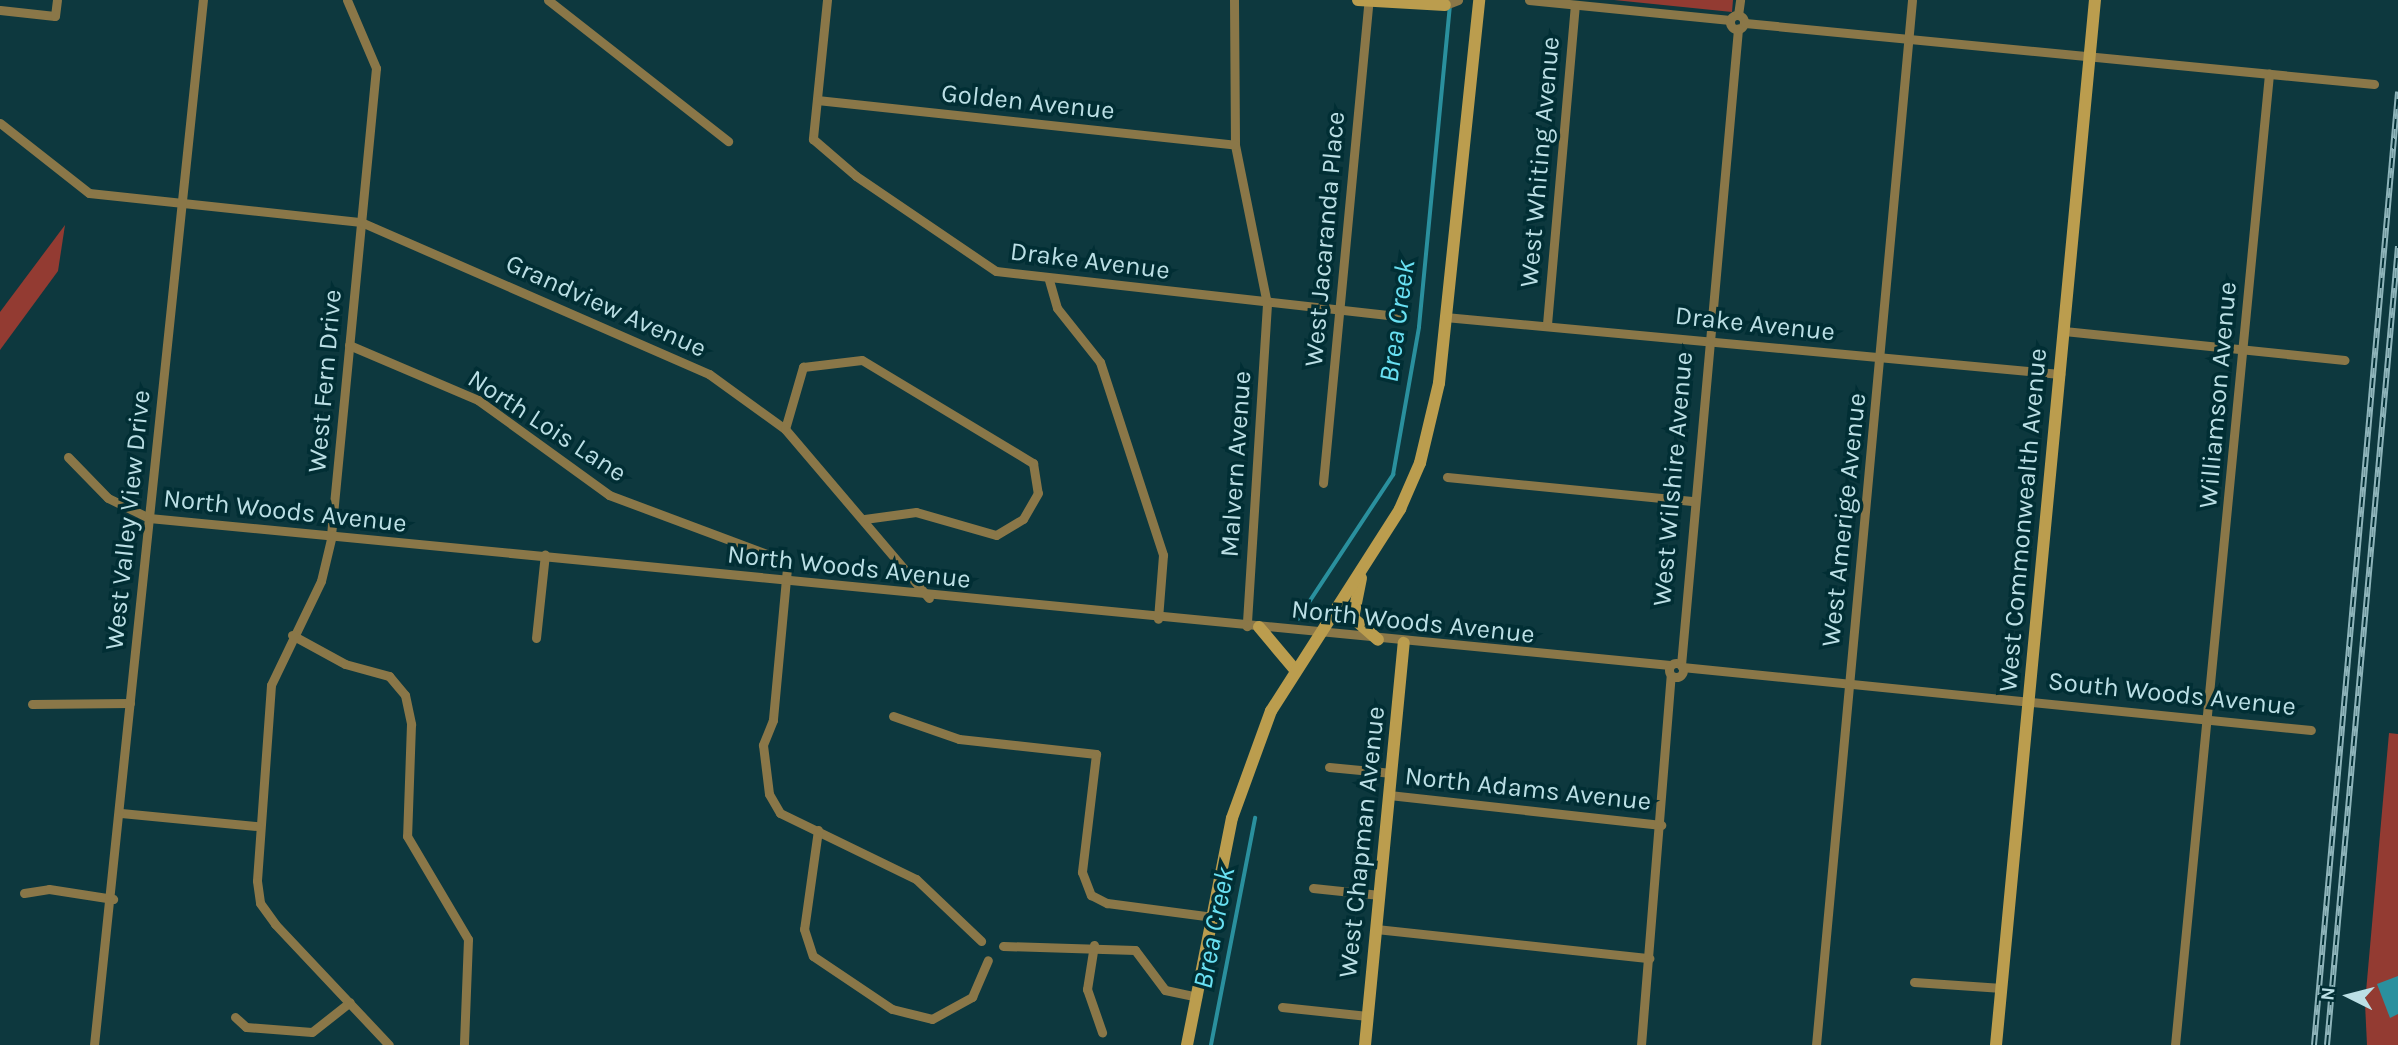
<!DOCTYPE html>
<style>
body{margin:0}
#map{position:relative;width:2398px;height:1045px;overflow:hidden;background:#0d383e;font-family:Karla,sans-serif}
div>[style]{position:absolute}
.green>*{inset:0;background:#933b32}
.water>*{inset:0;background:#2a909e}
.stream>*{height:3.5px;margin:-1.75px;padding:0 1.75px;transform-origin:1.75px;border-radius:1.75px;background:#2a909e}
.street>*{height:9px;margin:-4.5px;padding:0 4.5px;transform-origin:4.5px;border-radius:4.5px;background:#8a7748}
.street>.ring{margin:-4.5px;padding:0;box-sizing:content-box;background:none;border:9px solid #8a7748;border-radius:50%}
.secondary>*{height:12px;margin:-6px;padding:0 6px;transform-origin:6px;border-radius:6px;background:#bb9d4e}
.rail>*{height:6px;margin-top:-3px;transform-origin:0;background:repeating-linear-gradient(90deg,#012e34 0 10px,#8eb4ba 0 20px);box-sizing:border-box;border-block:2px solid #8eb4ba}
span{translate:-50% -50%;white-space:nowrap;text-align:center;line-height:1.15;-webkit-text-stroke:7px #012e34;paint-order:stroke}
.street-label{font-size:26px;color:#bbdfe5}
.water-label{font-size:28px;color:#69e1f3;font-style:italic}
.north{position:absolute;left:2314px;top:961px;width:70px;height:70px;-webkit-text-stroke:5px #012e34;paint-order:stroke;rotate:276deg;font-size:19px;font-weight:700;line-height:28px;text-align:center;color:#bbdfe5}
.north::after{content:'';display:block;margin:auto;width:24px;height:32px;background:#bbdfe5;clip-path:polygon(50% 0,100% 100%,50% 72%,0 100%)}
</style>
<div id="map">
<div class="green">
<div style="clip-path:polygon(1614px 0,1733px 0,1732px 12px)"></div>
<div style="clip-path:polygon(65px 225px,58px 271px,0 350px,0 312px)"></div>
<div style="clip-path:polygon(2389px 733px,2398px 734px,2398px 1045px,2367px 1045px,2365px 1003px)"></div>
</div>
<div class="water">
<div style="clip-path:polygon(2398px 976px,2398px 1014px,2390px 1018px,2377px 984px)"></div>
</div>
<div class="stream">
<div style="left:1298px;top:619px;width:173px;rotate:-56.6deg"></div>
<div style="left:1393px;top:475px;width:150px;rotate:-80deg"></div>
<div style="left:1419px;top:327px;width:322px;rotate:-84.5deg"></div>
<div style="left:1211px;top:1045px;width:231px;rotate:-79deg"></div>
</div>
<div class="street">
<div style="left:347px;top:0;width:74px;rotate:66.9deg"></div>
<div style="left:376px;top:68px;width:473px;rotate:95.5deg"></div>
<div style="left:331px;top:539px;width:43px;rotate:103.4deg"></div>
<div style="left:321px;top:581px;width:115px;rotate:115.7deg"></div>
<div style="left:271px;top:685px;width:196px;rotate:94.1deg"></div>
<div style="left:257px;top:881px;width:22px;rotate:82deg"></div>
<div style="left:260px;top:903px;width:26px;rotate:54deg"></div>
<div style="left:275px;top:924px;width:166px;rotate:46.7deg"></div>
<div style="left:548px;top:0;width:229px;rotate:38.1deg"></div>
<div style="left:827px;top:0;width:140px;rotate:95.8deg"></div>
<div style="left:813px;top:139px;width:57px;rotate:40.7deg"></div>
<div style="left:856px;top:176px;width:169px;rotate:34.2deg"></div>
<div style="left:996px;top:271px;width:410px;rotate:6.4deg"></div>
<div style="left:1234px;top:0;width:145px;rotate:89.6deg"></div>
<div style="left:1235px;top:145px;width:162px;rotate:78.6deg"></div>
<div style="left:1267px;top:304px;width:323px;rotate:93.6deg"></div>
<div style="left:1529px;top:0;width:202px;rotate:5.7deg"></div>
<div style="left:1445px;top:5px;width:14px;rotate:-21deg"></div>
<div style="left:0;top:10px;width:55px;rotate:6.2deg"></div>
<div style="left:55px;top:16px;width:16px;rotate:-83deg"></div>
<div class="ring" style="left:1730px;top:15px;width:5px;height:5px"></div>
<div style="left:1738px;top:15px;width:15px;rotate:-82deg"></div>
<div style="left:1745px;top:23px;width:632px;rotate:5.54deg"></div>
<div style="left:817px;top:100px;width:420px;rotate:6.1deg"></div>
<div style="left:0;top:123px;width:113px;rotate:38.2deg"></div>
<div style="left:89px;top:193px;width:274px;rotate:6.1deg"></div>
<div style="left:361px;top:222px;width:380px;rotate:23.6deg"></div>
<div style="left:709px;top:374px;width:94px;rotate:35.9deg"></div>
<div style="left:785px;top:429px;width:222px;rotate:49.6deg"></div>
<div style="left:1049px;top:280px;width:29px;rotate:74deg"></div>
<div style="left:1057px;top:308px;width:69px;rotate:51.5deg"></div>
<div style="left:1100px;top:362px;width:203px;rotate:71.9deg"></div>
<div style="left:1163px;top:555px;width:64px;rotate:94.5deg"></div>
<div style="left:1445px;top:317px;width:618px;rotate:5.3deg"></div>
<div style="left:1547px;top:324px;width:320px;rotate:-85deg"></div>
<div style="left:2064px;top:331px;width:282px;rotate:5.9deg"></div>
<div style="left:349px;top:345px;width:140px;rotate:23.1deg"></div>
<div style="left:478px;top:400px;width:162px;rotate:35.9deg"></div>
<div style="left:609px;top:495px;width:186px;rotate:20.5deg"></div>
<div style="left:783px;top:560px;width:9px;rotate:63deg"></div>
<div style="left:787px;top:568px;width:153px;rotate:95.3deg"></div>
<div style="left:773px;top:720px;width:27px;rotate:112deg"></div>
<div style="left:763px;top:745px;width:49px;rotate:83deg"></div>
<div style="left:769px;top:794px;width:22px;rotate:60deg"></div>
<div style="left:780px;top:813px;width:151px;rotate:25.9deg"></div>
<div style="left:916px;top:879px;width:90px;rotate:43.6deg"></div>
<div style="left:785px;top:429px;width:65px;rotate:-73.8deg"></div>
<div style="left:803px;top:367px;width:59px;rotate:-6.8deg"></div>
<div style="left:862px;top:360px;width:200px;rotate:31.1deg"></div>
<div style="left:1033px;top:463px;width:30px;rotate:81deg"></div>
<div style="left:1038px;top:493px;width:30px;rotate:120deg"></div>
<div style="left:1023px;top:519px;width:31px;rotate:149deg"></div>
<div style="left:996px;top:535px;width:83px;rotate:-164deg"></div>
<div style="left:916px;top:512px;width:52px;rotate:172.3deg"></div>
<div style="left:68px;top:457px;width:57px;rotate:45.7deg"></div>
<div style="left:108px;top:498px;width:46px;rotate:26deg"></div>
<div style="left:149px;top:518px;width:1528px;rotate:5.52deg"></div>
<div style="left:1447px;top:477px;width:246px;rotate:5.6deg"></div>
<div style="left:1323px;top:483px;width:485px;rotate:-84.6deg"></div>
<div style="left:292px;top:635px;width:60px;rotate:28.7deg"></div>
<div style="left:345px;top:664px;width:46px;rotate:15.3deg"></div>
<div style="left:389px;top:676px;width:25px;rotate:50deg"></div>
<div style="left:405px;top:695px;width:30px;rotate:78deg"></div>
<div style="left:411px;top:724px;width:112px;rotate:92deg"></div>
<div style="left:407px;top:836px;width:120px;rotate:59.4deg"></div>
<div style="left:468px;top:939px;width:106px;rotate:92.2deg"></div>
<div style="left:536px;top:638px;width:84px;rotate:-83.9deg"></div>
<div class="ring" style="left:1669px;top:663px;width:5px;height:5px"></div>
<div style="left:1681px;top:665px;width:639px;rotate:-84.88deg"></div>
<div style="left:1682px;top:667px;width:632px;rotate:5.72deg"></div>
<div style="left:32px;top:704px;width:98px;rotate:-0.6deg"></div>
<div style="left:893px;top:716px;width:70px;rotate:19.2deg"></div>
<div style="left:959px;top:739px;width:138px;rotate:6.2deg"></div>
<div style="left:1096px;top:754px;width:119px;rotate:96.8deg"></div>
<div style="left:1082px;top:872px;width:25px;rotate:69deg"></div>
<div style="left:1091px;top:895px;width:18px;rotate:27deg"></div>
<div style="left:1107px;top:903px;width:107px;rotate:7.5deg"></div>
<div style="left:1329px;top:767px;width:63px;rotate:5.4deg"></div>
<div style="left:1389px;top:795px;width:274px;rotate:6.3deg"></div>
<div style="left:121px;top:813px;width:137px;rotate:5.5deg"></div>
<div style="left:818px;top:830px;width:100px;rotate:98deg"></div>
<div style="left:804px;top:929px;width:28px;rotate:72deg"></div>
<div style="left:813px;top:956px;width:95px;rotate:33.9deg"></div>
<div style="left:892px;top:1009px;width:41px;rotate:14deg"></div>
<div style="left:932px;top:1019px;width:46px;rotate:-28.8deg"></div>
<div style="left:972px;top:997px;width:40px;rotate:-66.6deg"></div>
<div style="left:1313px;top:888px;width:67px;rotate:6deg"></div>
<div style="left:24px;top:893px;width:25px;rotate:-9deg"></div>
<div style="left:49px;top:889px;width:65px;rotate:8.9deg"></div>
<div style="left:1376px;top:929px;width:275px;rotate:6.1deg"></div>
<div style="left:1094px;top:945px;width:45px;rotate:99deg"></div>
<div style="left:1087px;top:989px;width:46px;rotate:70.8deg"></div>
<div style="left:1003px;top:946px;width:132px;rotate:1.7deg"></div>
<div style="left:1135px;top:950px;width:50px;rotate:53.1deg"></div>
<div style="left:1165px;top:990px;width:33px;rotate:12deg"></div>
<div style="left:1914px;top:982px;width:88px;rotate:3.9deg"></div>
<div style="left:1282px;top:1007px;width:86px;rotate:6deg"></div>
<div style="left:235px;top:1017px;width:15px;rotate:42deg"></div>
<div style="left:246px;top:1027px;width:66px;rotate:4.3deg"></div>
<div style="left:312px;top:1032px;width:48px;rotate:-38.3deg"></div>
<div style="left:94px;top:1045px;width:1051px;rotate:-84.05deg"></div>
<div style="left:1641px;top:1045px;width:370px;rotate:-85.4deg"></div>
<div style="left:1816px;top:1045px;width:1049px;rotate:-84.75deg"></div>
<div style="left:2175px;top:1045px;width:976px;rotate:-84.47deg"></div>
</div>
<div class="secondary">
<div style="left:1358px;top:0;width:87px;rotate:3.3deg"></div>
<div style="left:1361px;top:578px;width:41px;rotate:101.3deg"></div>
<div style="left:1353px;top:618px;width:33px;rotate:41deg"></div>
<div style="left:1259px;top:627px;width:57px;rotate:49.9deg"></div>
<div style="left:1187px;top:1045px;width:231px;rotate:-78.8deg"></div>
<div style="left:1232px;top:818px;width:114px;rotate:-70deg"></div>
<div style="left:1271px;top:711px;width:240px;rotate:-57.4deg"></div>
<div style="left:1400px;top:509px;width:50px;rotate:-66.5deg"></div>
<div style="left:1420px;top:463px;width:82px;rotate:-76.6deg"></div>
<div style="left:1439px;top:383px;width:385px;rotate:-84deg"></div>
<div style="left:1365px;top:1045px;width:404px;rotate:-84.5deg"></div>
<div style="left:1996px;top:1045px;width:1050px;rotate:-84.59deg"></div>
</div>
<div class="rail">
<div style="left:2314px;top:1045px;width:957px;rotate:-84.96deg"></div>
<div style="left:2327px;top:1045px;width:802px;rotate:-84.92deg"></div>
</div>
<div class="street-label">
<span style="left:1028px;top:102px;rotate:6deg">Golden Avenue</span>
<span style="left:1540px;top:162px;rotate:-85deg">West Whiting Avenue</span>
<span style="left:1325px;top:239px;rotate:-85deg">West Jacaranda Place</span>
<span style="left:1090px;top:261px;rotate:7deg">Drake Avenue</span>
<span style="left:606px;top:306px;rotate:24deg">Grandview Avenue</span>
<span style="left:1755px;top:324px;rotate:6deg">Drake Avenue</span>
<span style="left:325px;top:381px;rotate:-85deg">West Fern Drive</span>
<span style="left:2218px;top:395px;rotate:-85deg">Williamson Avenue</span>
<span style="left:547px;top:426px;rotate:33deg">North Lois Lane</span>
<span style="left:1236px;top:464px;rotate:-86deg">Malvern Avenue</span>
<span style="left:1673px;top:479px;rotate:-85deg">West Wilshire Avenue</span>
<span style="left:285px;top:511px;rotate:6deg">North Woods Avenue</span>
<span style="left:128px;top:520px;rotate:-84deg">West Valley View Drive</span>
<span style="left:1844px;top:520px;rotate:-84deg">West Amerige Avenue</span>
<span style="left:2023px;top:520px;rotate:-85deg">West Commonwealth Avenue</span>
<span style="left:849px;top:567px;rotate:6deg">North Woods Avenue</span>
<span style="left:1413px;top:622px;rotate:6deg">North Woods Avenue</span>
<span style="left:2172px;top:694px;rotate:6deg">South Woods Avenue</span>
<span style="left:1528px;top:789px;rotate:6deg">North Adams Avenue</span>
<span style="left:1362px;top:842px;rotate:-84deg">West Chapman Avenue</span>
</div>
<div class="water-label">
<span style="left:1397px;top:321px;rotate:-82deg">Brea Creek</span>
<span style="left:1214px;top:928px;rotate:-79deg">Brea Creek</span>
</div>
<div class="north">N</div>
</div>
